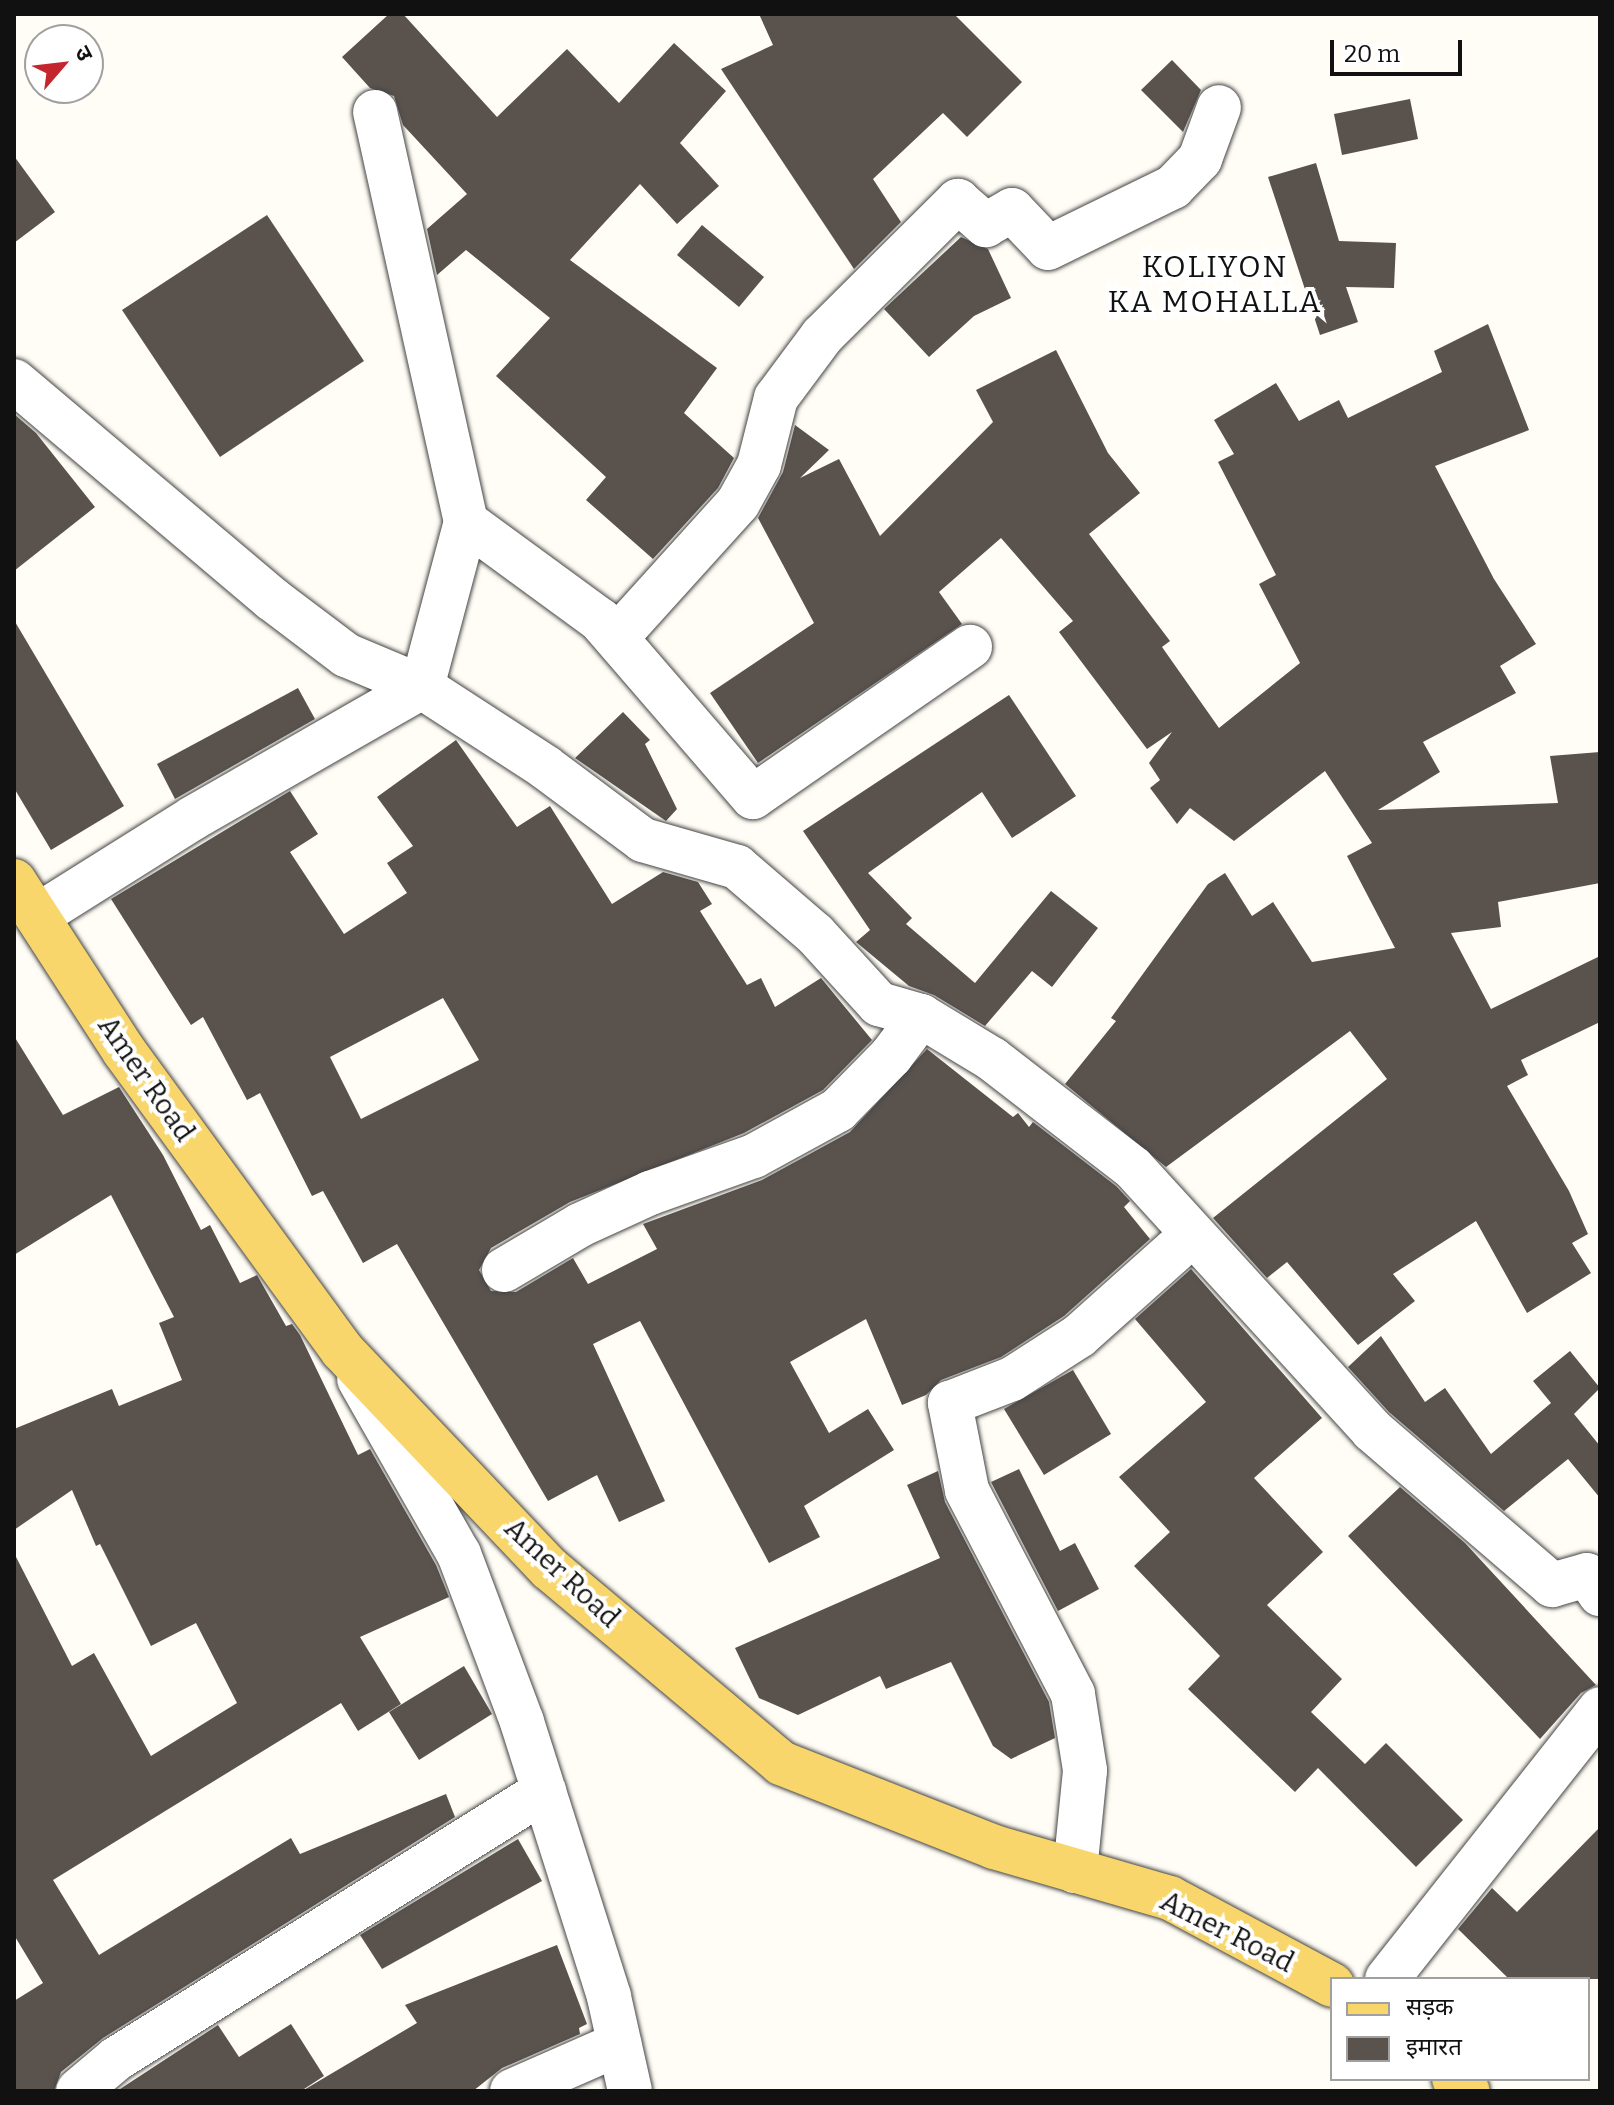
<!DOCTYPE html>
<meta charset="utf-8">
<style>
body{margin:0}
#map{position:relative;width:1614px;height:2105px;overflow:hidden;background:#fffdf5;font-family:Bitter,"Noto Sans Devanagari",serif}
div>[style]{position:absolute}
.building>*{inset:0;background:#5a524d}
.roads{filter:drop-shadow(0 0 2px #444) drop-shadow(0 0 2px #444)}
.minor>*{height:44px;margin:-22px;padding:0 22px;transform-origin:22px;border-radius:22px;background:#fff}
.major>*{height:44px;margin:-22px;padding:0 22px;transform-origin:22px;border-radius:22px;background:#f9d66b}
span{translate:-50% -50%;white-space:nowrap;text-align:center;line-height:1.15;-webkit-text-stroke:8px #fff;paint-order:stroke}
.street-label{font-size:28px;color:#111}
.neighbourhood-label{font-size:30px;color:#111;letter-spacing:2px}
.frame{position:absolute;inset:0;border:16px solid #111;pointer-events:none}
.legend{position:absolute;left:1330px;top:1977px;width:260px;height:104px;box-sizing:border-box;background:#fff;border:2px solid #a0a0a0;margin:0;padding:10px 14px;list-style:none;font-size:24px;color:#111}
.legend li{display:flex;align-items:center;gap:16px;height:40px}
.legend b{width:40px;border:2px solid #a0a0a0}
.north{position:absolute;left:24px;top:24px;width:80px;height:80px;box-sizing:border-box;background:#fff;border:2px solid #a0a0a0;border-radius:50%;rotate:62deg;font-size:22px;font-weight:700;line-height:32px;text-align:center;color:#111}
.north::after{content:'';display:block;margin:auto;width:28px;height:36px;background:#c4262e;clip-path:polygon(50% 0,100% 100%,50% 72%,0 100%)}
.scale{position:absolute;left:1330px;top:40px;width:132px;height:36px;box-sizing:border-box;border:4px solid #111;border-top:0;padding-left:10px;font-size:24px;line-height:28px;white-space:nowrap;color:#111;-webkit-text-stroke:6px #fff;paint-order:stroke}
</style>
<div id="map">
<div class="building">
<div style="clip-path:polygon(389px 14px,403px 14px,497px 117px,567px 49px,619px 103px,674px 43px,726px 91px,680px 143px,719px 186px,677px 224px,640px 184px,570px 260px,717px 368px,684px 413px,734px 458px,718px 488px,653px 559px,586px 500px,606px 477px,496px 376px,550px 318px,466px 250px,437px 275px,427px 229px,467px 194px,403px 125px,394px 96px,370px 88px,342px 57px)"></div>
<div style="clip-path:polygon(759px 14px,954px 14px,1022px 82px,967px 137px,943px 113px,873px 179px,901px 222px,854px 269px,721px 69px,773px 45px)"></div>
<div style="clip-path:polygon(1172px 60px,1201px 90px,1183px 132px,1141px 90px)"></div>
<div style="clip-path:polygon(1410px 99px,1418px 139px,1342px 155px,1334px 114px)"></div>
<div style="clip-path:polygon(14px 156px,55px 212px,14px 243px)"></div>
<div style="clip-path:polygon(1316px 163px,1339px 241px,1396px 243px,1394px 288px,1346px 287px,1358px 322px,1320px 335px,1268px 177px)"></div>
<div style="clip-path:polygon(267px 215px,364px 361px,220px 457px,122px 310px)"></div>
<div style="clip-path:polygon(702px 225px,764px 277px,739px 307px,677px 255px)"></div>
<div style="clip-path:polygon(961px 237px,988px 249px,1011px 298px,974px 316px,929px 357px,884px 309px)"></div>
<div style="clip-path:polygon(1488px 324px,1529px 430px,1435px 466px,1494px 579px,1536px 644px,1500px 666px,1516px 693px,1423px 742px,1440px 772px,1378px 810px,1558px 803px,1550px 756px,1600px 752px,1600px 883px,1498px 902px,1501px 927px,1451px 933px,1491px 1009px,1600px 956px,1600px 1022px,1521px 1060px,1528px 1075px,1507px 1086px,1569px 1191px,1588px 1234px,1572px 1243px,1591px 1273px,1527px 1313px,1476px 1221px,1393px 1274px,1415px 1301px,1358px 1345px,1287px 1262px,1267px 1278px,1213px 1218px,1387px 1079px,1350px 1031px,1166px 1167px,1065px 1084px,1116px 1021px,1111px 1018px,1208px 884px,1225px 873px,1252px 916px,1273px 902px,1312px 962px,1395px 948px,1347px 856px,1372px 843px,1325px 771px,1234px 841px,1190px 808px,1177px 824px,1150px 788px,1160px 780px,1149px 763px,1172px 732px,1147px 749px,1059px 632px,1073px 621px,1001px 538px,939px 592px,962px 624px,758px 763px,710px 693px,814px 623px,758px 518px,783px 472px,795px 425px,829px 450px,800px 478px,839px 459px,880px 536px,993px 422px,976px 390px,1056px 350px,1108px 453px,1140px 493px,1089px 534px,1170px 641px,1162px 647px,1219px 728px,1300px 663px,1259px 584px,1276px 575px,1218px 462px,1234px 454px,1214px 420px,1276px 383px,1299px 421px,1339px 400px,1348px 418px,1442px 372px,1434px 351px)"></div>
<div style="clip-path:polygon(14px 414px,36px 433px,95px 507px,14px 571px)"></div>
<div style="clip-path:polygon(14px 620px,124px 806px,51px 850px,14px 788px)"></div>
<div style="clip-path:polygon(298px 688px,315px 719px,175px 799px,157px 764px)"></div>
<div style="clip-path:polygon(1009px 695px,1076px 796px,1012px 838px,982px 792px,868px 873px,912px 918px,906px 924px,975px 983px,1051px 891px,1098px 928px,1052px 987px,1032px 971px,985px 1026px,934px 995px,909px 986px,856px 942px,870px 930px,803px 831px)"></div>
<div style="clip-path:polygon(623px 712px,650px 740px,645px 744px,677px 809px,666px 821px,575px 758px)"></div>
<div style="clip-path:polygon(evenodd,456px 740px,517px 827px,550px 806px,612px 904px,663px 872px,698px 882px,712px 904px,700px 911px,747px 985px,761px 978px,775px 1007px,821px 978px,872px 1040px,823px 1090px,744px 1133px,570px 1202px,491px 1248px,479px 1270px,491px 1291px,516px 1292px,573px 1258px,588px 1284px,657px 1249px,643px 1224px,762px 1180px,850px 1132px,927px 1049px,1013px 1117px,1018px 1113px,1029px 1127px,1033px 1122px,1116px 1186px,1130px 1201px,1124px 1207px,1150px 1239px,1064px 1316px,1001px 1357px,941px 1380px,926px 1395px,902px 1405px,866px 1319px,790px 1362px,829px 1433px,868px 1409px,894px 1450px,804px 1506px,820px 1537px,769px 1563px,640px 1321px,593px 1344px,665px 1501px,619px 1522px,597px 1475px,548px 1501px,397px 1244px,363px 1263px,323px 1191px,312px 1196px,260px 1093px,247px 1100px,203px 1017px,191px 1025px,111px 899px,290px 791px,318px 834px,290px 852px,344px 934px,407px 893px,387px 863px,413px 846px,377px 797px,456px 740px,443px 998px,479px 1060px,361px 1119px,330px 1057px,443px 998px)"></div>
<div style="clip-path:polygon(14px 1036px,63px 1115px,119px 1087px,163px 1155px,201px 1230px,210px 1225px,240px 1283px,257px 1275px,286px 1326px,292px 1324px,300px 1335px,358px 1455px,370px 1449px,436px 1565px,449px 1597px,360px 1637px,401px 1704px,358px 1731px,341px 1703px,53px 1880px,99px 1955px,291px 1838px,300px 1854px,446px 1794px,455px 1817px,103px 2038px,61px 2072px,54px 2091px,14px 2091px,14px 2001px,43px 1983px,14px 1935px,14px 1553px,72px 1666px,94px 1653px,151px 1756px,237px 1703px,196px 1623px,151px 1646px,100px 1544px,96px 1546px,72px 1490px,14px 1530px,14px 1429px,112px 1389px,119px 1406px,182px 1380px,159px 1323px,174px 1317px,111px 1195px,14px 1255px)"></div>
<div style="clip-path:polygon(1191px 1269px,1322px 1418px,1254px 1478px,1323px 1552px,1267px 1605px,1342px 1679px,1311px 1712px,1365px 1764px,1386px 1743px,1463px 1820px,1416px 1867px,1318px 1768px,1295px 1792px,1188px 1689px,1220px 1656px,1134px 1566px,1170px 1532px,1119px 1477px,1206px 1402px,1135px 1319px)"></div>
<div style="clip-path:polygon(1381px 1336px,1425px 1402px,1445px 1388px,1491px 1454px,1551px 1403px,1533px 1381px,1570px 1351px,1600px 1388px,1574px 1414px,1600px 1446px,1600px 1498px,1568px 1459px,1504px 1511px,1389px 1412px,1348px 1367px)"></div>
<div style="clip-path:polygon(1073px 1370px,1111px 1434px,1044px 1475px,1004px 1409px)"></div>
<div style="clip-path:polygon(1019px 1469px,1060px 1551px,1075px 1543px,1099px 1589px,1058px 1611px,991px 1482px)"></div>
<div style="clip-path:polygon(938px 1471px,945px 1502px,1049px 1702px,1055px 1738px,1011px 1759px,993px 1746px,951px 1662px,886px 1689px,880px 1676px,798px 1715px,759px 1698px,735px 1648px,940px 1558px,907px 1485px)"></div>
<div style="clip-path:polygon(1400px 1487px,1465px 1543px,1596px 1685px,1581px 1693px,1540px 1739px,1348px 1536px)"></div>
<div style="clip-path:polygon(464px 1666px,492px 1714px,419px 1760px,389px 1712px)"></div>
<div style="clip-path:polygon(1600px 1827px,1600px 1979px,1509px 1979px,1458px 1929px,1492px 1888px,1517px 1912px)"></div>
<div style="clip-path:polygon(518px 1839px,542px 1881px,382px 1969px,360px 1935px)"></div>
<div style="clip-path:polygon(557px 1945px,587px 2024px,579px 2028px,580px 2034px,502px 2068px,473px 2091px,302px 2091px,417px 2023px,405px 2005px)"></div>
<div style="clip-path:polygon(291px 2024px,324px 2076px,301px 2091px,117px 2091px,218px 2025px,239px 2057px)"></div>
</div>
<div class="roads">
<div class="minor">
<div style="left:14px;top:381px;width:338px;rotate:40.2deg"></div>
<div style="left:272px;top:599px;width:93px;rotate:37.1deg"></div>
<div style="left:346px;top:655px;width:82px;rotate:22.8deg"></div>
<div style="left:422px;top:687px;width:147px;rotate:33deg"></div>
<div style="left:545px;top:767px;width:122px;rotate:36.7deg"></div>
<div style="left:643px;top:840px;width:98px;rotate:16deg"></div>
<div style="left:737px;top:867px;width:103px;rotate:40.7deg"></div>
<div style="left:815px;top:934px;width:95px;rotate:47.6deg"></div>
<div style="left:879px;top:1004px;width:44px;rotate:15.9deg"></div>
<div style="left:921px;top:1016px;width:83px;rotate:31.2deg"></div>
<div style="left:992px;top:1059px;width:178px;rotate:37.7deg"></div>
<div style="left:1133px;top:1168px;width:355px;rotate:47.6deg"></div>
<div style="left:1372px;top:1430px;width:238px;rotate:40.7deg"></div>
<div style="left:1552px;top:1585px;width:36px;rotate:-16deg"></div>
<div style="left:1587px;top:1575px;width:23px;rotate:56deg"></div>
<div style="left:466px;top:522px;width:166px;rotate:36.2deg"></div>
<div style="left:600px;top:620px;width:234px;rotate:49.2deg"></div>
<div style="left:753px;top:797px;width:264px;rotate:-34.7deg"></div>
<div style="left:616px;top:638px;width:182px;rotate:-47.9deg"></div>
<div style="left:738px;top:503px;width:43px;rotate:-61.1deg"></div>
<div style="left:759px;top:465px;width:69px;rotate:-75.8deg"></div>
<div style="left:776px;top:398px;width:77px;rotate:-53.4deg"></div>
<div style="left:822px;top:336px;width:192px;rotate:-44.8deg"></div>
<div style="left:958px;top:201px;width:37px;rotate:41deg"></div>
<div style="left:986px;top:225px;width:30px;rotate:-30deg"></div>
<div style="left:1012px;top:210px;width:52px;rotate:46.5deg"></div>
<div style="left:1048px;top:248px;width:139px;rotate:-26deg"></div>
<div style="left:1173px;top:187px;width:39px;rotate:-46deg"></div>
<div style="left:1200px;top:159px;width:55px;rotate:-69.9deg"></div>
<div style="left:37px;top:916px;width:184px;rotate:-32.1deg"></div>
<div style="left:193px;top:818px;width:264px;rotate:-29.8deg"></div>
<div style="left:422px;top:687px;width:171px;rotate:-75.1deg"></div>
<div style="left:466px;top:522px;width:420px;rotate:-102.5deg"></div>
<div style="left:504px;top:1270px;width:88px;rotate:-30.6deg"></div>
<div style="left:580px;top:1225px;width:77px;rotate:-24.6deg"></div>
<div style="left:650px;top:1193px;width:110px;rotate:-19.6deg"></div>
<div style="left:754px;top:1156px;width:96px;rotate:-28.7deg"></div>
<div style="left:838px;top:1110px;width:76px;rotate:-45.5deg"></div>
<div style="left:891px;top:1056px;width:50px;rotate:-53.1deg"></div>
<div style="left:359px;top:1379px;width:202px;rotate:60.3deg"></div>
<div style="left:459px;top:1554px;width:179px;rotate:69.4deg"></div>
<div style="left:522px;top:1722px;width:288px;rotate:72.4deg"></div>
<div style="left:609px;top:1997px;width:96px;rotate:77.4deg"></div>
<div style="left:1075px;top:1871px;width:101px;rotate:-84.3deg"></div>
<div style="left:1085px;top:1770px;width:77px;rotate:-99deg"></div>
<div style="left:1073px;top:1694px;width:230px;rotate:-117.5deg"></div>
<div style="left:967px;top:1490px;width:89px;rotate:-101.1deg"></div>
<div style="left:950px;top:1403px;width:66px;rotate:-21.2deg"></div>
<div style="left:1012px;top:1379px;width:80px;rotate:-32.7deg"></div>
<div style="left:1079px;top:1336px;width:152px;rotate:-41.8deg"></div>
<div style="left:1387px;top:1979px;width:344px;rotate:-51.7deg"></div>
<div style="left:78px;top:2091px;width:50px;rotate:-40.1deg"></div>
<div style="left:116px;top:2059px;width:505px;rotate:-32.05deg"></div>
<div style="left:512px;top:2091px;width:117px;rotate:-23.7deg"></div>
</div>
<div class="major">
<div style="left:14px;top:881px;width:202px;rotate:57.1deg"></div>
<div style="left:124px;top:1051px;width:370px;rotate:53.9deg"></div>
<div style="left:342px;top:1350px;width:302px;rotate:46.5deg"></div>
<div style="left:550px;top:1569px;width:302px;rotate:40deg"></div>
<div style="left:781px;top:1763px;width:229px;rotate:21.5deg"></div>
<div style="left:994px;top:1847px;width:183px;rotate:16.2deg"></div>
<div style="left:1170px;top:1898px;width:184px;rotate:28.2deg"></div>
<div style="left:1454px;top:2079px;width:18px;rotate:41deg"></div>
</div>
</div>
<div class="street-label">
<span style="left:146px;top:1079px;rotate:55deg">Amer Road</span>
<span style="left:562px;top:1573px;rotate:43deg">Amer Road</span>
<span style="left:1227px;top:1932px;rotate:27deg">Amer Road</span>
</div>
<div class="neighbourhood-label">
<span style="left:1215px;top:284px">KOLIYON<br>KA MOHALLA</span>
</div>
<div class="frame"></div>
<ul class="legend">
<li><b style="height:10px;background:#f9d66b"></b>सड़क</li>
<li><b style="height:22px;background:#5a524d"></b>इमारत</li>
</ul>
<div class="north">उ</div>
<div class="scale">20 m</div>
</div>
